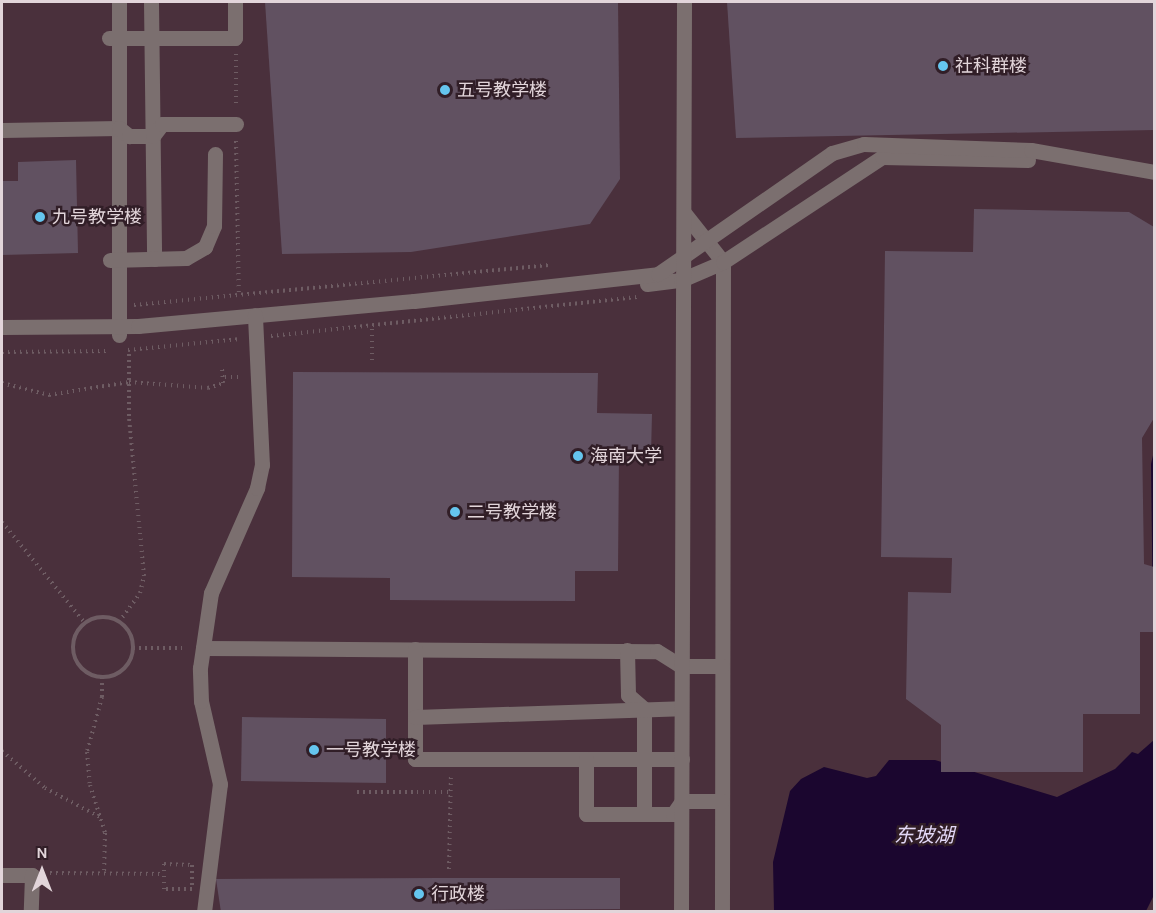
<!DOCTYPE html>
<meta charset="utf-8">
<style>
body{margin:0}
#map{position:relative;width:1156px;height:913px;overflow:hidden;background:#3c2830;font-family:Karla,"Noto Sans SC",sans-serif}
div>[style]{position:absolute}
.built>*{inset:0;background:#4a303c}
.water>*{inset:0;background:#1b062f}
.building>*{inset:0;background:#615161}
.path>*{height:4px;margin-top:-2px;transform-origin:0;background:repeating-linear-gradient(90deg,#6e5c63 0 1.5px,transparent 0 6px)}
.path>.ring{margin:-2px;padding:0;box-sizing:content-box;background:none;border:4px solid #6e5c63;border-radius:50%}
.minor>*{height:15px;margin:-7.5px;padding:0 7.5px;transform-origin:7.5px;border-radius:7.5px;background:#7b6f6f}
.dots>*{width:16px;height:16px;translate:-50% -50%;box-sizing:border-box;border:3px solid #311e27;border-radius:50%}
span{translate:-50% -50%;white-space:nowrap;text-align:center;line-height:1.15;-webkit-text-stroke:5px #311e27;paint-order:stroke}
.poi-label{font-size:18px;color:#e2d5da}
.left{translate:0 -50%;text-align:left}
.water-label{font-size:20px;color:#e2d7f6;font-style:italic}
.frame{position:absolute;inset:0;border:3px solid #e2d5da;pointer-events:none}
.north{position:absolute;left:12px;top:841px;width:60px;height:60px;-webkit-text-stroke:4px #311e27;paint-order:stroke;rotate:0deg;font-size:16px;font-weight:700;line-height:24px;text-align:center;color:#e2d5da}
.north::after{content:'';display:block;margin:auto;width:21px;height:27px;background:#e2d5da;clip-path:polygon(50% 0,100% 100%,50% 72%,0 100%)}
</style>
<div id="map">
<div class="built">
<div style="clip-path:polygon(2px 2px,1154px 2px,1154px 911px,2px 911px)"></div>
</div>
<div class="water">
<div style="clip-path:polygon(1154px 451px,1154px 703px,1151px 464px)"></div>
<div style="clip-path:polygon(1154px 740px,1154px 895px,1146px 911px,774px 912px,773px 862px,790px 791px,801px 779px,824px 767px,867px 778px,876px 776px,889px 760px,935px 760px,1057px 797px,1115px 769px,1132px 752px,1138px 754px)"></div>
</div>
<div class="building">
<div style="clip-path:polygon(265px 2px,618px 2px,620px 179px,590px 224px,411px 252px,282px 254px)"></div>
<div style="clip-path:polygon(727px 2px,1154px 2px,1154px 130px,736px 138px)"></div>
<div style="clip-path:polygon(76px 160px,78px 253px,2px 255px,2px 181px,18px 181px,18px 162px)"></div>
<div style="clip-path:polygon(974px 209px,1129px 212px,1154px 227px,1154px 418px,1142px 438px,1144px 564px,1154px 567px,1154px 632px,1140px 632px,1140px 714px,1083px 714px,1083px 772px,941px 772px,941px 725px,906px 699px,908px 592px,951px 593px,952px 558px,881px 557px,885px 251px,973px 252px)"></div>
<div style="clip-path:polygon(293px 372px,598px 373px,597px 413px,652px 414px,651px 454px,619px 454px,618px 571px,575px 571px,575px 601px,390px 600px,390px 578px,292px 577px)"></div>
<div style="clip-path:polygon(242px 717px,386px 719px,386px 783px,241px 781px)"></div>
<div style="clip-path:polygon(440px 878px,620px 878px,620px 909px,221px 912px,216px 879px)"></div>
</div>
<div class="path">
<div style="left:236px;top:54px;width:53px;rotate:90deg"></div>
<div style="left:236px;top:141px;width:155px;rotate:88.9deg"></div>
<div style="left:134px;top:305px;width:419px;rotate:-5.5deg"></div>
<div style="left:271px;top:336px;width:368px;rotate:-6.1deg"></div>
<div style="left:128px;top:350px;width:113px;rotate:-5.6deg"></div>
<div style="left:2px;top:352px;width:107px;rotate:-0.5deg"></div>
<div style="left:372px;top:360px;width:34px;rotate:-90deg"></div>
<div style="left:225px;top:377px;width:17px"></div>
<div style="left:2px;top:383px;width:49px;rotate:14.3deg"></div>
<div style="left:49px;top:395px;width:81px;rotate:-9.2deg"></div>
<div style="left:129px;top:382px;width:79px;rotate:4.3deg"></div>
<div style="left:208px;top:388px;width:16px;rotate:-18deg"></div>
<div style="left:223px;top:383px;width:14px;rotate:-94deg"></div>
<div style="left:2px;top:522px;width:129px;rotate:50.6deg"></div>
<div class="ring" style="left:73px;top:617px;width:56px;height:56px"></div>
<div style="left:119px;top:622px;width:36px;rotate:-54deg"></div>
<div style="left:140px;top:593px;width:17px;rotate:-77deg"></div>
<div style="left:144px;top:576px;width:161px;rotate:-95.4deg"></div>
<div style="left:129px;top:416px;width:66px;rotate:-90deg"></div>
<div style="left:133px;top:648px;width:54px"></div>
<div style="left:102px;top:677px;width:20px;rotate:90deg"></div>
<div style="left:102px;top:697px;width:57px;rotate:105.3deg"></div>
<div style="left:87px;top:752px;width:33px;rotate:85deg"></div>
<div style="left:90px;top:785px;width:50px;rotate:72.6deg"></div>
<div style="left:105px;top:833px;width:40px;rotate:91.4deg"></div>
<div style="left:2px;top:751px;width:57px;rotate:40.7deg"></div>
<div style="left:45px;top:788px;width:62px;rotate:27.8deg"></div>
<div style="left:357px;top:792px;width:94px"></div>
<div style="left:164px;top:864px;width:28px;rotate:2deg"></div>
<div style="left:192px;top:865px;width:24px;rotate:90deg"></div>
<div style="left:192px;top:889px;width:28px;rotate:180deg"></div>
<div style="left:164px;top:889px;width:25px;rotate:-90deg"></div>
<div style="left:449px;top:869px;width:92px;rotate:-88.8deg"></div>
<div style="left:50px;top:873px;width:114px;rotate:0.5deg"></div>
</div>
<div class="minor">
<div style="left:119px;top:2px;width:333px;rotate:90deg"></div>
<div style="left:151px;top:2px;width:257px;rotate:89.3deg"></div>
<div style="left:109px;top:38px;width:126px"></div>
<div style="left:235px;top:38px;width:36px;rotate:-90deg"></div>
<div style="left:2px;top:130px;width:117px;rotate:-1deg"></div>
<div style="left:119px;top:128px;width:13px;rotate:39deg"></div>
<div style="left:129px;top:136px;width:24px"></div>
<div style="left:153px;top:136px;width:15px;rotate:-53deg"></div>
<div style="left:162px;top:124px;width:74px"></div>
<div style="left:685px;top:214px;width:61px;rotate:51.6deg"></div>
<div style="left:723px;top:262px;width:650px;rotate:90.09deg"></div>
<div style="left:110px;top:260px;width:76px;rotate:-1.5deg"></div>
<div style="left:186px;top:258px;width:22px;rotate:-30deg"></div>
<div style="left:205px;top:247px;width:23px;rotate:-67deg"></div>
<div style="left:214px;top:226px;width:72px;rotate:-89.2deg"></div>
<div style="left:647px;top:284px;width:34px;rotate:-7deg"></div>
<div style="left:681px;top:280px;width:46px;rotate:-23.2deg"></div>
<div style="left:723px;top:262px;width:191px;rotate:-33.4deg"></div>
<div style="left:882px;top:157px;width:146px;rotate:1.2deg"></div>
<div style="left:2px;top:327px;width:136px;rotate:-0.4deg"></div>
<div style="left:138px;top:326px;width:277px;rotate:-5.2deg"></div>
<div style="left:414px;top:301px;width:245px;rotate:-6.3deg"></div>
<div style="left:658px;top:274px;width:212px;rotate:-34.8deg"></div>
<div style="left:832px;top:153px;width:33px;rotate:-16deg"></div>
<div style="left:864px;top:144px;width:167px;rotate:2.1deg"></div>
<div style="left:1031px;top:150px;width:125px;rotate:10.1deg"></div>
<div style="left:203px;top:648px;width:454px;rotate:0.4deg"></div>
<div style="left:657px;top:651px;width:28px;rotate:32deg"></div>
<div style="left:681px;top:666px;width:41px"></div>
<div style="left:415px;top:649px;width:110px;rotate:90deg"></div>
<div style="left:415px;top:759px;width:267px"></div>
<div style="left:627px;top:650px;width:45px;rotate:88.7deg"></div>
<div style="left:628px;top:695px;width:21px;rotate:41deg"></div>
<div style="left:644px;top:709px;width:105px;rotate:90deg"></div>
<div style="left:415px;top:717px;width:266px;rotate:-1.9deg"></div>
<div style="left:586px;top:759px;width:55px;rotate:90deg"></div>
<div style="left:586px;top:814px;width:87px"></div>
<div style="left:673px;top:814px;width:16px;rotate:-55deg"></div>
<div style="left:682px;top:801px;width:40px"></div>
<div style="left:2px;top:875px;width:30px"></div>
<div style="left:32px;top:875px;width:37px;rotate:92deg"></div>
<div style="left:204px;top:912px;width:129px;rotate:-82.9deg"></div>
<div style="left:220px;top:784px;width:85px;rotate:-102.9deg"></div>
<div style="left:201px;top:701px;width:33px;rotate:-92deg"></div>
<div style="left:200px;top:668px;width:76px;rotate:-81.7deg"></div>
<div style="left:211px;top:593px;width:115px;rotate:-66.3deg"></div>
<div style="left:257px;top:488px;width:24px;rotate:-78deg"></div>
<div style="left:262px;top:465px;width:150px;rotate:-92.7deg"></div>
<div style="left:681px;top:912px;width:910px;rotate:-89.81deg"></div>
</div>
<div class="dots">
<div style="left:943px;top:66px;background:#65c5ee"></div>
<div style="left:445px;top:90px;background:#65c5ee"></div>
<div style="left:40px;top:217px;background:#65c5ee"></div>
<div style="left:578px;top:456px;background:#65c5ee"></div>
<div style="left:455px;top:512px;background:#65c5ee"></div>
<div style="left:314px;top:750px;background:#65c5ee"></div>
<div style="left:419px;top:894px;background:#65c5ee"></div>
</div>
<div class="poi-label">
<span class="left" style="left:955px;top:66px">社科群楼</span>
<span class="left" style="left:457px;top:90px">五号教学楼</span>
<span class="left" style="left:52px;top:217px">九号教学楼</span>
<span class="left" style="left:590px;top:456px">海南大学</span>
<span class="left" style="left:467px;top:512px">二号教学楼</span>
<span class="left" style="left:326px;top:750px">一号教学楼</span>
<span class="left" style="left:431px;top:894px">行政楼</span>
</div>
<div class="water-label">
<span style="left:924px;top:835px">东坡湖</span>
</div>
<div class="frame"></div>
<div class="north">N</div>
</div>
